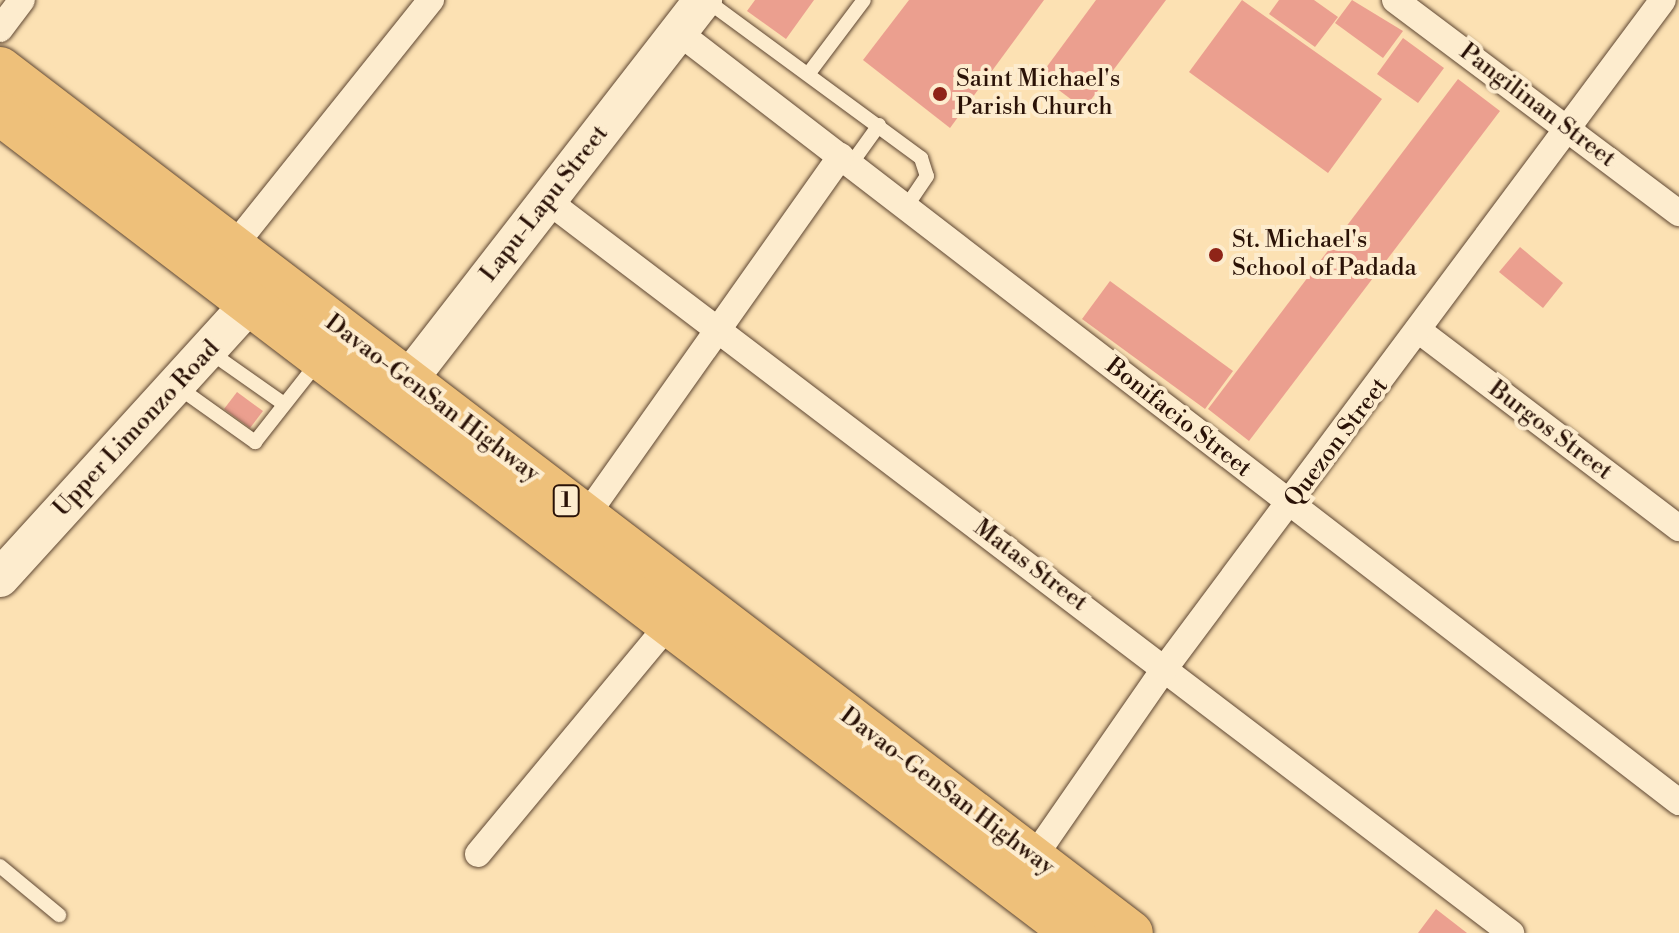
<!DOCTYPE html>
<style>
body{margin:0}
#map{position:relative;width:1679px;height:933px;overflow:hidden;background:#fce1b3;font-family:"Libre Bodoni",serif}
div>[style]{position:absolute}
.building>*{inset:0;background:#eb9f8f}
.roads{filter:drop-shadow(0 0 2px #5e4632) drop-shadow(0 0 2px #5e4632)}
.lane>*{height:14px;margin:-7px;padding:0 7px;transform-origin:7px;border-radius:7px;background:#fdecce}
.street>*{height:26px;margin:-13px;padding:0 13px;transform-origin:13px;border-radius:13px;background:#fdecce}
.secondary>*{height:38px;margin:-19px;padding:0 19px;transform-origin:19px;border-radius:19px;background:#fdecce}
.highway>*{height:44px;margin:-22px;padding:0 22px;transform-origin:22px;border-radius:22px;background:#eec07a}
.dots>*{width:22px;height:22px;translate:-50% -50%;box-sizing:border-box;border:4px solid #fdecce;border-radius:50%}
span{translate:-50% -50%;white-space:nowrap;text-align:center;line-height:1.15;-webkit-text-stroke:8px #fdecce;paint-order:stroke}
.shield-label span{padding:2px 6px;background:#fdecce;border:2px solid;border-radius:6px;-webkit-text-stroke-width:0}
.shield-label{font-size:22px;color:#2a1207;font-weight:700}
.poi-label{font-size:24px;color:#2a1207}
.left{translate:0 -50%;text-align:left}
.street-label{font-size:24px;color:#2a1207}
</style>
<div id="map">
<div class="building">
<div style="clip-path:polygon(755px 0,814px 0,786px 39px,747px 11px)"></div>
<div style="clip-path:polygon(909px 0,1044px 0,950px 128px,863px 60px)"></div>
<div style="clip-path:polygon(1096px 0,1166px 0,1084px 109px,1040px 76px)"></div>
<div style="clip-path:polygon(1242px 0,1382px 99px,1328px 173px,1189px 72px)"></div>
<div style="clip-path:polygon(1279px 0,1314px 0,1338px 17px,1315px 47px,1269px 14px)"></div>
<div style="clip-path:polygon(1352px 0,1403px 31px,1383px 58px,1335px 23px)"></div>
<div style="clip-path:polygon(1403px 38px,1444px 68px,1418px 103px,1377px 74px)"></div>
<div style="clip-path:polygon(1458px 79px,1500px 111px,1249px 441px,1208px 409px)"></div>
<div style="clip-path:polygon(1520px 247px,1563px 283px,1543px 308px,1499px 272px)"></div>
<div style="clip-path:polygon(1110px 281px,1233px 371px,1205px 409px,1082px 319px)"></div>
<div style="clip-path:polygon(237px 392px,263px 411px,250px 428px,224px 409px)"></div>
<div style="clip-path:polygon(1436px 909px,1467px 933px,1418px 933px)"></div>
</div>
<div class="roads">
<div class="lane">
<div style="left:706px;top:0;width:267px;rotate:36.3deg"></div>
<div style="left:921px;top:158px;width:19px;rotate:72deg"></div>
<div style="left:927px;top:176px;width:37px;rotate:124deg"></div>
<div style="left:809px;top:73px;width:91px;rotate:-53deg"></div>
<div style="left:851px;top:164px;width:48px;rotate:-54.3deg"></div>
<div style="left:210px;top:352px;width:90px;rotate:35.1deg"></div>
<div style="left:178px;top:387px;width:95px;rotate:35.5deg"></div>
<div style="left:255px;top:442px;width:102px;rotate:-51.8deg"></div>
<div style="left:0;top:866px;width:77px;rotate:39.7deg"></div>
</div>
<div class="street">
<div style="left:1395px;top:0;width:355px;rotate:36.9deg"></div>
<div style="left:0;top:29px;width:36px;rotate:-53deg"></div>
<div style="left:678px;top:32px;width:1263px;rotate:37.57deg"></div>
<div style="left:548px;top:201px;width:1210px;rotate:37.24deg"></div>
<div style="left:233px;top:247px;width:317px;rotate:-51.3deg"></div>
<div style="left:1422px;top:333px;width:323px;rotate:37.2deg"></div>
<div style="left:586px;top:516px;width:441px;rotate:-54.7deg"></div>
<div style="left:478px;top:854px;width:299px;rotate:-50.3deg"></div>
<div style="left:1027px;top:867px;width:242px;rotate:-55.3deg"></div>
<div style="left:1165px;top:668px;width:833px;rotate:-53.3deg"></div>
</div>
<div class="secondary">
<div style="left:391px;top:402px;width:509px;rotate:-52.18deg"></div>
<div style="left:0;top:578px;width:401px;rotate:-47.7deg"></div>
</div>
<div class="highway">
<div style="left:0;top:69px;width:1423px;rotate:37.38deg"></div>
<div style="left:0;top:113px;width:1351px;rotate:37.36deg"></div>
</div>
</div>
<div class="dots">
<div style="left:940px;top:94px;background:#8f2418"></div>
<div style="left:1216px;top:255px;background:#8f2418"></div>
</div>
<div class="shield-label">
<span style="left:566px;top:501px">1</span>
</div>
<div class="poi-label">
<span class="left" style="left:956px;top:94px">Saint Michael's<br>Parish Church</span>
<span class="left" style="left:1232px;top:255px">St. Michael's<br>School of Padada</span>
</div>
<div class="street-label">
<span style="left:1537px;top:106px;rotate:37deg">Pangilinan Street</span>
<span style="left:545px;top:204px;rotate:-52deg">Lapu-Lapu Street</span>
<span style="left:432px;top:399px;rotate:37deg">Davao-GenSan Highway</span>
<span style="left:1178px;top:418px;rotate:38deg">Bonifacio Street</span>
<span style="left:137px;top:429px;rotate:-47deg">Upper Limonzo Road</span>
<span style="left:1550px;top:431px;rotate:37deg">Burgos Street</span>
<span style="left:1337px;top:443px;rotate:-53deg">Quezon Street</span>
<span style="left:1030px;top:566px;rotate:37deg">Matas Street</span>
<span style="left:947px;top:792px;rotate:37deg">Davao-GenSan Highway</span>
</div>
</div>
